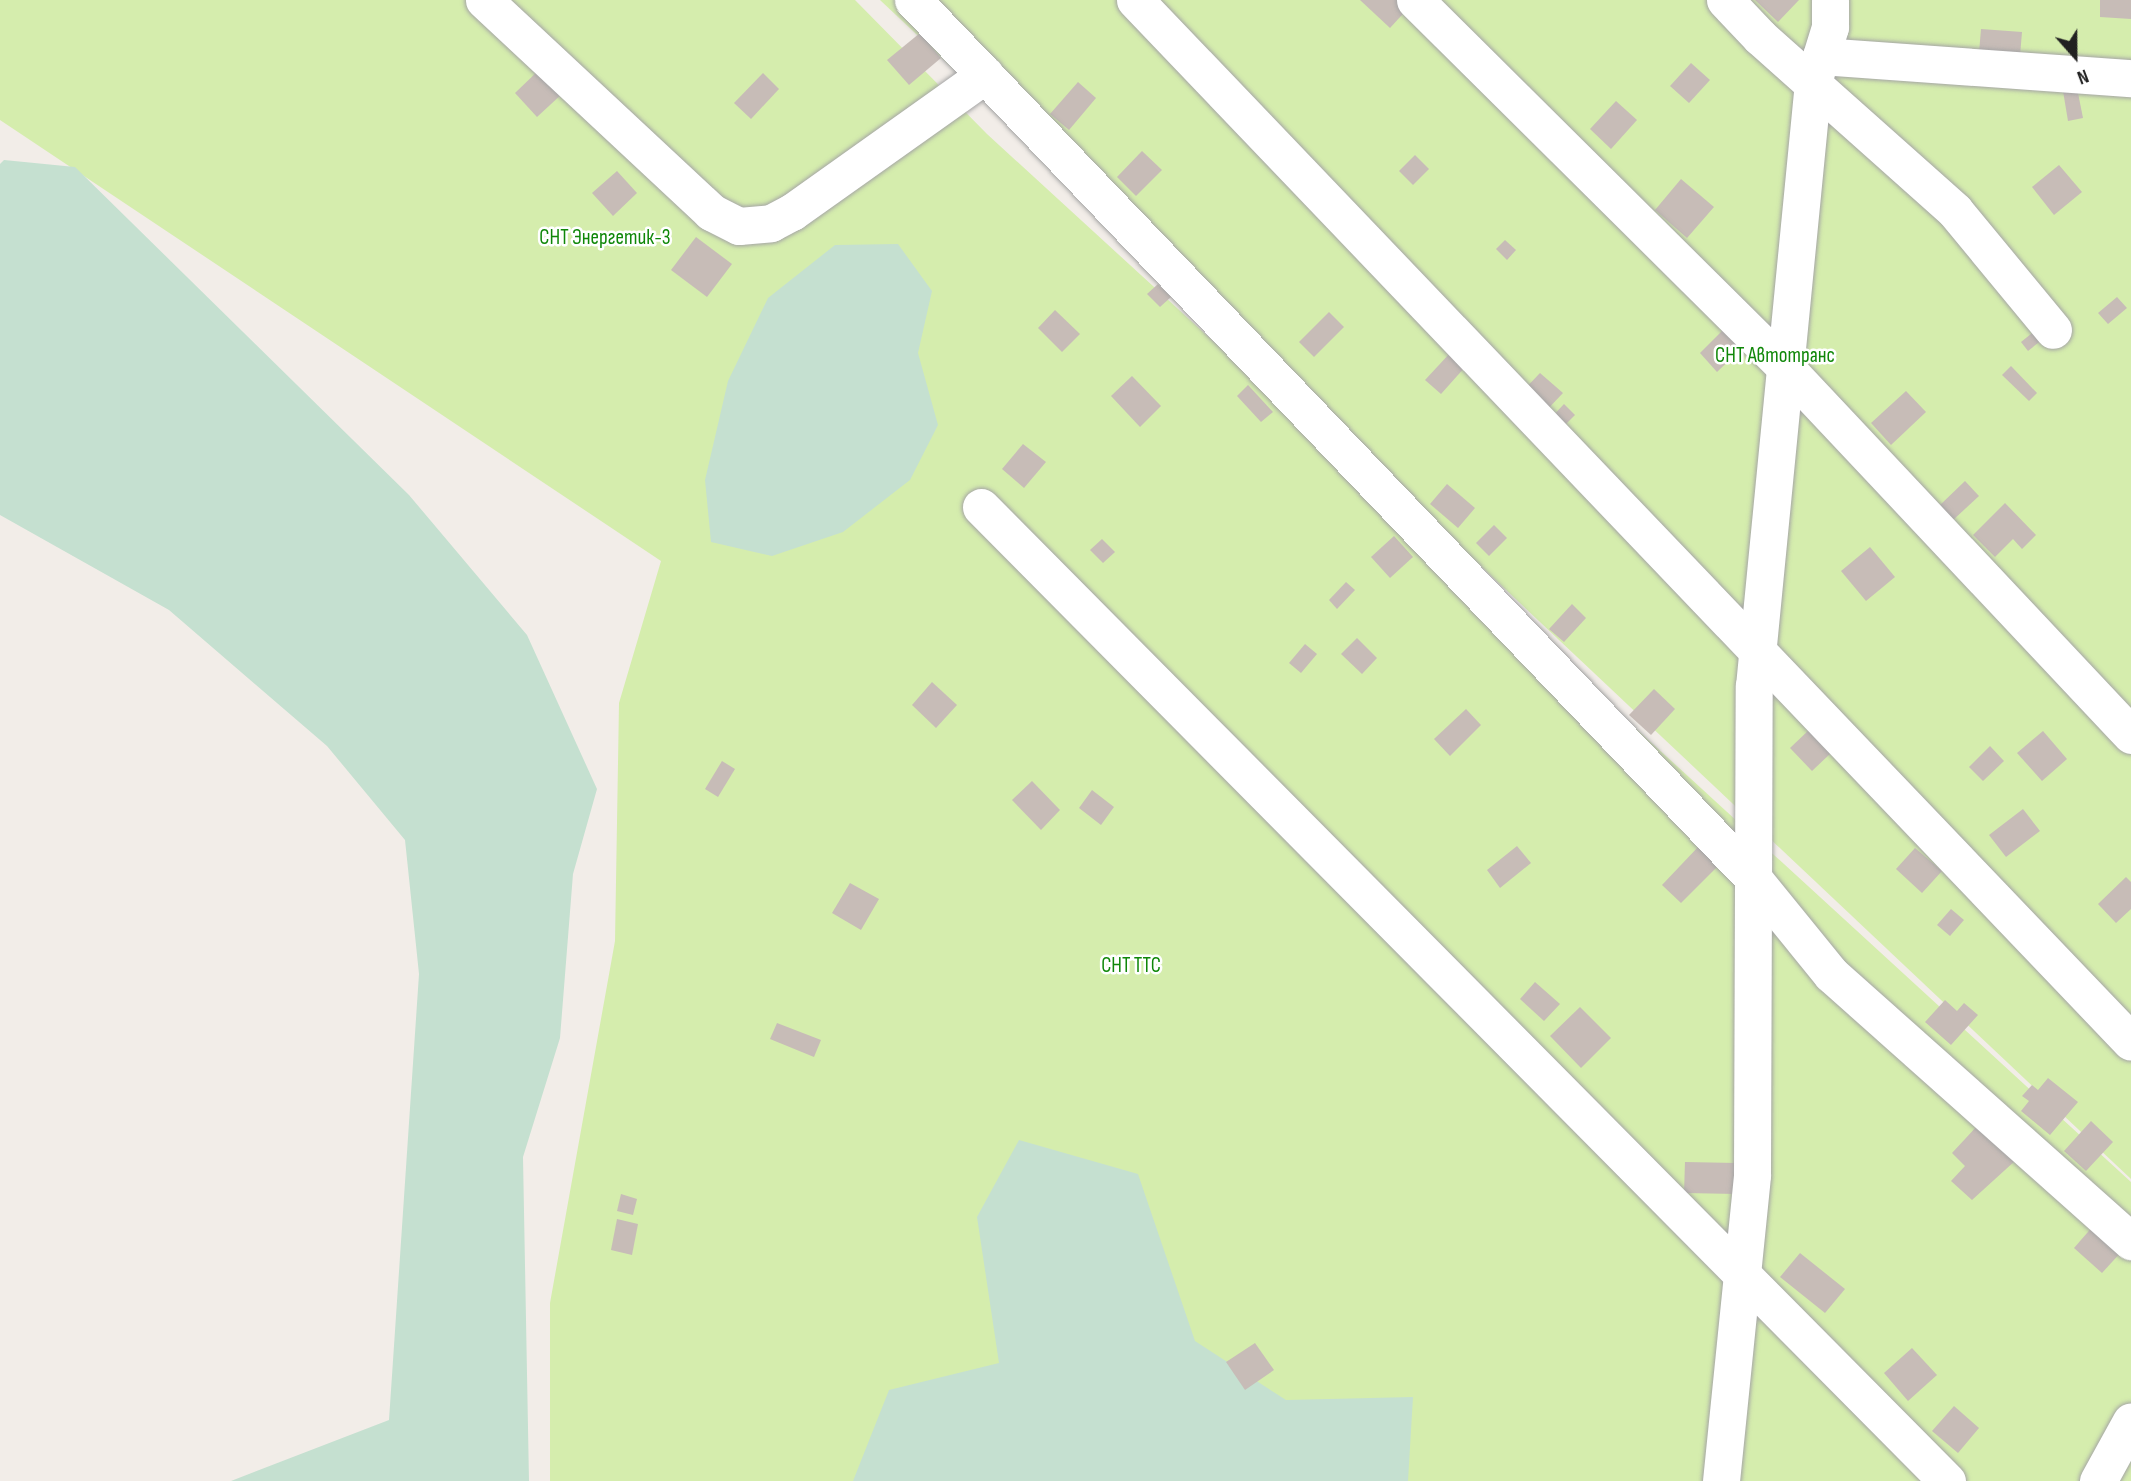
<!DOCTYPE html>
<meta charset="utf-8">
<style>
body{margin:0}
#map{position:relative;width:2131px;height:1481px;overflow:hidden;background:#f2ede8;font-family:"Sofia Sans Condensed",sans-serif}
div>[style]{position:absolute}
.grass>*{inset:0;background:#d5edad}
.wetland>*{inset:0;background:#c5e0d0}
.building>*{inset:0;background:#c7bcb7}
.roads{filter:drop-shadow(0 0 2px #a5a5a5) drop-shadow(0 0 2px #a5a5a5)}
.minor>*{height:37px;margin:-18.5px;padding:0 18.5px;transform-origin:18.5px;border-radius:18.5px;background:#fff}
span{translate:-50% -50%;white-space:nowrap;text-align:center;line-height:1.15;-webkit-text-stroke:5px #fff;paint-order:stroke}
.park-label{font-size:21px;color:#0f8708}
.north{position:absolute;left:2040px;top:21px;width:70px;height:70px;-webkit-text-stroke:5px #fff;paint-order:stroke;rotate:159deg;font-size:19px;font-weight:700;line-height:28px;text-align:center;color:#212121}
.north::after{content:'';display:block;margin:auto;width:24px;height:32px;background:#212121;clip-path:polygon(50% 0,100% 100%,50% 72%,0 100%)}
</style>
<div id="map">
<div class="grass">
<div style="clip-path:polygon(0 0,855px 0,987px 134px,2131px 1182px,2131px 1481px,550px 1481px,550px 1303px,615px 941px,619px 703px,661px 561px,0 120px)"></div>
<div style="clip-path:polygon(880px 0,2131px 0,2131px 1179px)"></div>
</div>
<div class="wetland">
<div style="clip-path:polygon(4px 160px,75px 167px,409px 495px,527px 635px,597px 789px,573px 874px,560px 1038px,523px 1157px,529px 1481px,231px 1481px,389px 1420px,419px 974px,405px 840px,327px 746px,169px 610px,0 515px,0 164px)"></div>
<div style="clip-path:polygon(898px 244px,932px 291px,918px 353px,938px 425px,910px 480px,843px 532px,772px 556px,711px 542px,705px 480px,728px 381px,768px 298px,835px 245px)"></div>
<div style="clip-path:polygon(1019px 1140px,1138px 1174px,1195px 1341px,1286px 1400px,1413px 1397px,1408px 1481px,853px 1481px,889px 1390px,999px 1363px,977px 1217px)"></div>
</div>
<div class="building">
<div style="clip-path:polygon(1360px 0,1407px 0,1412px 4px,1390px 28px)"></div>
<div style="clip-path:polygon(1755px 0,1799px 0,1778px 22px)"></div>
<div style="clip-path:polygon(2100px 0,2131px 0,2131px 19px,2100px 17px)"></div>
<div style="clip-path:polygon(1981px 29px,2022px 32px,2020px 56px,1979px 53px)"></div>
<div style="clip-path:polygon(920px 33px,941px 58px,909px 85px,887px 60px)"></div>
<div style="clip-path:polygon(1691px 63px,1710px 80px,1689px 103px,1670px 86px)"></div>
<div style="clip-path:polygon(540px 69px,563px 93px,537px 117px,515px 93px)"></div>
<div style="clip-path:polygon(763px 73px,779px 89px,751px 119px,734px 103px)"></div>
<div style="clip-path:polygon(1078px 82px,1096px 98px,1069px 130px,1050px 114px)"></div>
<div style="clip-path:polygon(2077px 88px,2083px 118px,2068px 121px,2063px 91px)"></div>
<div style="clip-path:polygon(1616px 101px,1637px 120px,1611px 149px,1590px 129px)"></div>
<div style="clip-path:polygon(1142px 151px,1162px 170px,1136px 196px,1117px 177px)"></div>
<div style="clip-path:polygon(1415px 155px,1429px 169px,1413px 185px,1399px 171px)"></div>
<div style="clip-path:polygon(2059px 165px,2082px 192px,2054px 215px,2032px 187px)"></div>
<div style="clip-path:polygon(617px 171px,637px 193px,613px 216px,592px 193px)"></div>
<div style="clip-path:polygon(1681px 179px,1714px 207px,1687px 238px,1655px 210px)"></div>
<div style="clip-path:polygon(696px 237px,732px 264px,707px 297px,671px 270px)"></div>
<div style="clip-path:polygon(1505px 240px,1516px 250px,1507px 260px,1496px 249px)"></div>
<div style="clip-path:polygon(1158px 284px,1171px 297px,1160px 307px,1147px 294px)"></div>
<div style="clip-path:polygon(2117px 297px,2127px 308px,2108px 324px,2098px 313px)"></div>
<div style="clip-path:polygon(1055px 310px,1080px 334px,1062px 352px,1038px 328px)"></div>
<div style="clip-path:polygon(1329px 312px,1344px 327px,1314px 357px,1299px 342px)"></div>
<div style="clip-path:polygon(1724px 329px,1742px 348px,1717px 372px,1700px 353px)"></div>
<div style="clip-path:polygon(2037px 329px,2044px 338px,2028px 351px,2021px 342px)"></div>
<div style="clip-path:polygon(1451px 352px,1466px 366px,1441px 394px,1425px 380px)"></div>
<div style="clip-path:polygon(2011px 366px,2037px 393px,2029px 401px,2002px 375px)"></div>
<div style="clip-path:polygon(1540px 373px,1563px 393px,1543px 414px,1521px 393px)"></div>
<div style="clip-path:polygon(1132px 376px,1161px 406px,1140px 427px,1111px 396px)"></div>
<div style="clip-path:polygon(1248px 385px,1273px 412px,1261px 422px,1237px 396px)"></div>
<div style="clip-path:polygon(1906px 391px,1926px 412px,1891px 445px,1871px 423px)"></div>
<div style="clip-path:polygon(1564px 404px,1575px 415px,1560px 430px,1550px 419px)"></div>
<div style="clip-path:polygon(1023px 444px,1046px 462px,1024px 488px,1002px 469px)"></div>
<div style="clip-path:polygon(1965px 481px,1979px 496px,1952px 521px,1939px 506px)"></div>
<div style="clip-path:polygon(1447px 484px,1475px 508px,1458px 528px,1430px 504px)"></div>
<div style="clip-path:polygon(2005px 503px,2036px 535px,2022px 549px,2013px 539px,1995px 557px,1973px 535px)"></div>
<div style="clip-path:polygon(1494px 525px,1507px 538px,1489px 556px,1476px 543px)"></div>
<div style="clip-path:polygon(1394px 536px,1413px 557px,1390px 578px,1371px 557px)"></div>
<div style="clip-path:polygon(1102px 539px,1115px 552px,1103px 563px,1090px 550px)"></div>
<div style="clip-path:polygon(1870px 547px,1895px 577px,1866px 601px,1841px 571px)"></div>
<div style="clip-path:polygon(1346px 582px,1355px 590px,1337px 609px,1329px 600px)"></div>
<div style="clip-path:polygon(1572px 604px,1586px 618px,1564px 642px,1549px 629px)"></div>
<div style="clip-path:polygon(1357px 638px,1377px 658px,1362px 674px,1341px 654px)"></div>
<div style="clip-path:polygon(1305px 644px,1317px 654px,1301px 673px,1289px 663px)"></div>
<div style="clip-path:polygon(932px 682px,957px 705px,936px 728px,912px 705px)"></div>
<div style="clip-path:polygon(1654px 689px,1675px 709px,1651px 735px,1629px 715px)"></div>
<div style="clip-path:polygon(1466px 709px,1481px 725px,1450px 756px,1434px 739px)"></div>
<div style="clip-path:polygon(1810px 729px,1832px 752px,1812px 771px,1790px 748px)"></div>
<div style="clip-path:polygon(2043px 731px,2067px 759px,2042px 781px,2017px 753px)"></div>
<div style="clip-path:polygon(1990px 746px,2004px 761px,1983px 781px,1969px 767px)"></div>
<div style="clip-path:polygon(722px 761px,735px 769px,718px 797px,705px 789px)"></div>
<div style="clip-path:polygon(1032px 781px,1060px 810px,1041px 830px,1012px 800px)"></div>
<div style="clip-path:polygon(1092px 790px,1114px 807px,1101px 825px,1079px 808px)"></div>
<div style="clip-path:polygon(2023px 809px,2040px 831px,2006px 857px,1989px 835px)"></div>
<div style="clip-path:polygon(1517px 846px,1531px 863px,1500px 888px,1487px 870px)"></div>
<div style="clip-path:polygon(1699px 846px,1719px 865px,1681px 903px,1662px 885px)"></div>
<div style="clip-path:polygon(1915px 848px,1942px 871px,1922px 893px,1896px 869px)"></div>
<div style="clip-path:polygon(2126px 877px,2131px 882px,2131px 909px,2116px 923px,2098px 904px)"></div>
<div style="clip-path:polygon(850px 883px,879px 899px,861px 930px,832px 913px)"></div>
<div style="clip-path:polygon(1951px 909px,1964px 920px,1950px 936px,1937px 925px)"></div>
<div style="clip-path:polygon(1535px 982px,1560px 1004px,1544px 1021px,1520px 999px)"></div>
<div style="clip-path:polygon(1945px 1000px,1957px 1011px,1964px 1003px,1978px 1015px,1951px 1045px,1925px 1022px)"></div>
<div style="clip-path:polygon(1580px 1007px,1611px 1038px,1581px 1068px,1550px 1036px)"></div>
<div style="clip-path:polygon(777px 1023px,821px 1040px,814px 1057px,770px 1039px)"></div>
<div style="clip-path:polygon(2048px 1078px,2078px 1102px,2050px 1135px,2021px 1111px,2029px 1101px,2022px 1096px,2032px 1085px,2038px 1090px)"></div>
<div style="clip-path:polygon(2091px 1121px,2113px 1142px,2086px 1171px,2064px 1151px)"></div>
<div style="clip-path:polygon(1978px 1125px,2016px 1160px,1972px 1200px,1951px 1181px,1965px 1166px,1952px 1153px)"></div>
<div style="clip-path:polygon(1685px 1162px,1737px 1163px,1737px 1194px,1684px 1193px)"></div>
<div style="clip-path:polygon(621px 1194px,637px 1199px,633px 1215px,617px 1211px)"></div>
<div style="clip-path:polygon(617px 1219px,638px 1224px,632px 1255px,611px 1250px)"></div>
<div style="clip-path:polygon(2094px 1225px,2123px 1250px,2102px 1273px,2074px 1248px)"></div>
<div style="clip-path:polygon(1800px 1253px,1845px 1289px,1825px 1313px,1780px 1277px)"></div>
<div style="clip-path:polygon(1255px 1343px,1274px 1370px,1245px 1390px,1226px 1362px)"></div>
<div style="clip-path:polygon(1912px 1348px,1937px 1375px,1908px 1401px,1884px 1373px)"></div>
<div style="clip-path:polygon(1954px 1406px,1979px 1428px,1958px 1453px,1932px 1431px)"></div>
</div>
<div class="roads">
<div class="minor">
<div style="left:484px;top:0;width:311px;rotate:43deg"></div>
<div style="left:711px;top:212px;width:31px;rotate:27deg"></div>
<div style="left:739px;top:226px;width:32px;rotate:-5deg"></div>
<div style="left:771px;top:223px;width:24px;rotate:-28deg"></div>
<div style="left:792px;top:212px;width:237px;rotate:-35.4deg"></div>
<div style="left:913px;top:0;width:1215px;rotate:46.27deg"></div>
<div style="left:1753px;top:878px;width:124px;rotate:50.9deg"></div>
<div style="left:1831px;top:974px;width:402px;rotate:41.7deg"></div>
<div style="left:1135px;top:0;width:1441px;rotate:46.29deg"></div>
<div style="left:1415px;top:0;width:521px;rotate:44.77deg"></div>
<div style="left:1785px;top:367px;width:505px;rotate:46.76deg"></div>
<div style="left:1725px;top:0;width:51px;rotate:46.6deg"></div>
<div style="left:1760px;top:37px;width:261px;rotate:41.7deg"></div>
<div style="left:1955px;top:211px;width:154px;rotate:50.5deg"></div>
<div style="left:1821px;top:56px;width:311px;rotate:4.1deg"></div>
<div style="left:981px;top:507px;width:1372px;rotate:45.24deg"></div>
<div style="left:1721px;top:1481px;width:308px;rotate:-84.2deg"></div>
<div style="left:1752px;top:1175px;width:489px;rotate:-89.8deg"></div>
<div style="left:1754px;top:686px;width:607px;rotate:-84.42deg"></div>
<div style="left:1813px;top:82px;width:58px;rotate:-72.8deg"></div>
<div style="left:1830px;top:27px;width:27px;rotate:-90deg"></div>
<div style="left:2098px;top:1481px;width:68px;rotate:-61.2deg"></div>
</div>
</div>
<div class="park-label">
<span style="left:605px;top:238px">СНТ Энергетик-3</span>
<span style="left:1775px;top:356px">СНТ Автотранс</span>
<span style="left:1131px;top:966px">СНТ ТТС</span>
</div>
<div class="north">N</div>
</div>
